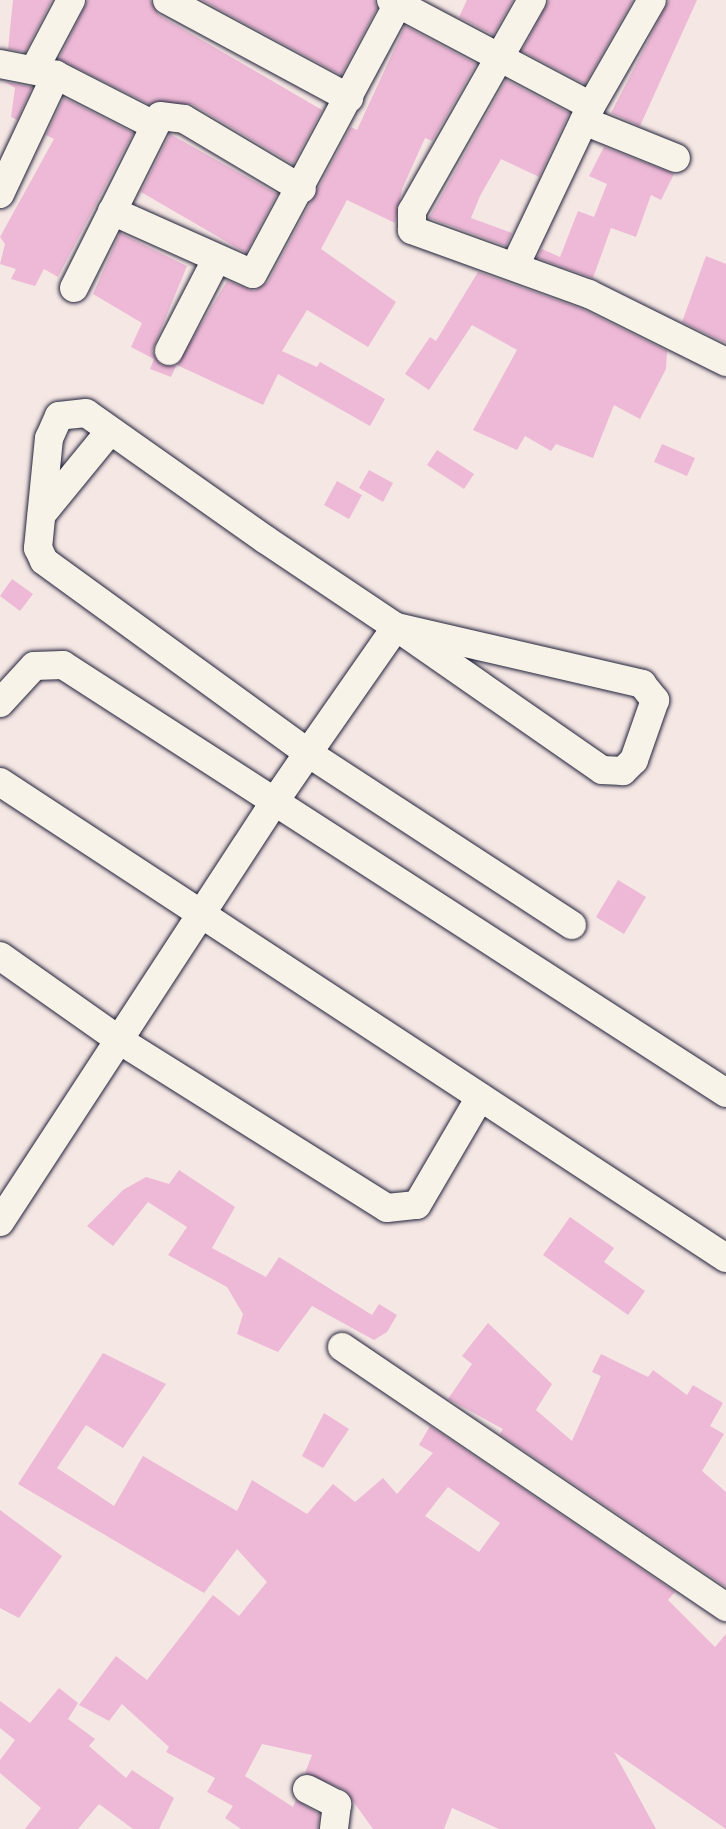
<!DOCTYPE html>
<style>
body{margin:0}
#map{position:relative;width:726px;height:1829px;overflow:hidden;background:#f5e7e4;font-family:Sriracha,sans-serif}
div>[style]{position:absolute}
.building>*{inset:0;background:#edb9d6}
.roads{filter:drop-shadow(0 0 2px #22223b) drop-shadow(0 0 2px #22223b)}
.minor>*{height:28px;margin:-14px;padding:0 14px;transform-origin:14px;border-radius:14px;background:#f7f3e8}
span{translate:-50% -50%;white-space:nowrap;text-align:center;line-height:1.15;-webkit-text-stroke:5px #f7f3e8;paint-order:stroke}
</style>
<div id="map">
<div class="building">
<div style="clip-path:polygon(13px 0,52px 0,25px 52px,8px 49px)"></div>
<div style="clip-path:polygon(88px 0,150px 0,159px 15px,322px 110px,293px 164px,192px 104px,149px 104px,59px 59px)"></div>
<div style="clip-path:polygon(202px 0,374px 0,377px 8px,341px 75px)"></div>
<div style="clip-path:polygon(467px 0,513px 0,493px 35px,459px 17px)"></div>
<div style="clip-path:polygon(549px 0,633px 0,585px 84px,522px 51px)"></div>
<div style="clip-path:polygon(669px 0,697px 0,640px 126px,611px 113px)"></div>
<div style="clip-path:polygon(405px 26px,476px 64px,432px 141px,425px 138px,402px 189px,395px 223px,347px 200px,321px 249px,396px 302px,368px 347px,307px 310px,282px 351px,317px 367px,320px 362px,385px 399px,370px 426px,278px 374px,263px 405px,177px 365px,227px 281px,254px 291px,268px 282px,351px 127px,357px 130px)"></div>
<div style="clip-path:polygon(506px 80px,569px 113px,539px 177px,501px 159px,480px 196px,471px 218px,512px 233px,506px 246px,429px 218px)"></div>
<div style="clip-path:polygon(5px 82px,32px 87px,17px 120px,11px 117px,15px 88px)"></div>
<div style="clip-path:polygon(64px 98px,133px 133px,58px 277px,44px 269px,35px 286px,11px 279px,16px 269px,0 264px,5px 244px,0 237px,54px 139px,46px 135px)"></div>
<div style="clip-path:polygon(170px 134px,277px 194px,246px 253px,141px 192px)"></div>
<div style="clip-path:polygon(604px 147px,674px 174px,661px 200px,651px 195px,636px 237px,611px 228px,593px 278px,537px 258px,542px 249px,560px 257px,578px 211px,594px 217px,607px 184px,589px 176px)"></div>
<div style="clip-path:polygon(120px 233px,187px 266px,152px 351px,161px 365px,176px 366px,171px 377px,150px 369px,154px 359px,131px 347px,142px 323px,93px 294px)"></div>
<div style="clip-path:polygon(706px 256px,726px 264px,726px 343px,682px 322px)"></div>
<div style="clip-path:polygon(478px 272px,582px 309px,667px 351px,666px 369px,640px 419px,614px 405px,593px 458px,556px 444px,551px 451px,525px 436px,517px 450px,473px 430px,517px 350px,472px 325px,429px 390px,405px 374px,430px 337px,436px 341px)"></div>
<div style="clip-path:polygon(662px 444px,695px 458px,687px 476px,654px 462px)"></div>
<div style="clip-path:polygon(437px 450px,474px 474px,464px 489px,427px 465px)"></div>
<div style="clip-path:polygon(369px 470px,393px 483px,383px 502px,359px 488px)"></div>
<div style="clip-path:polygon(337px 481px,362px 495px,349px 519px,324px 505px)"></div>
<div style="clip-path:polygon(12px 579px,33px 594px,20px 611px,0 596px)"></div>
<div style="clip-path:polygon(618px 880px,646px 897px,624px 934px,596px 917px)"></div>
<div style="clip-path:polygon(179px 1170px,235px 1207px,212px 1248px,266px 1277px,279px 1257px,372px 1315px,379px 1304px,397px 1315px,387px 1332px,374px 1340px,312px 1306px,278px 1352px,237px 1334px,243px 1314px,227px 1287px,168px 1255px,187px 1227px,148px 1202px,113px 1246px,87px 1226px,123px 1190px,146px 1177px,169px 1184px)"></div>
<div style="clip-path:polygon(570px 1217px,614px 1248px,604px 1262px,645px 1291px,628px 1315px,543px 1255px)"></div>
<div style="clip-path:polygon(488px 1323px,552px 1384px,536px 1410px,572px 1441px,601px 1376px,592px 1372px,601px 1354px,648px 1377px,653px 1370px,687px 1395px,693px 1385px,723px 1403px,710px 1426px,724px 1434px,702px 1471px,726px 1492px,726px 1587px,500px 1434px,503px 1429px,448px 1399px,472px 1364px,462px 1356px)"></div>
<div style="clip-path:polygon(evenodd,103px 1353px,166px 1384px,123px 1448px,86px 1425px,57px 1468px,114px 1506px,143px 1456px,237px 1511px,252px 1480px,307px 1514px,333px 1484px,355px 1502px,383px 1478px,397px 1494px,433px 1453px,419px 1445px,430px 1426px,675px 1592px,668px 1600px,715px 1647px,726px 1634px,726px 1829px,614px 1752px,656px 1829px,499px 1829px,452px 1808px,444px 1829px,373px 1829px,345px 1790px,305px 1773px,312px 1755px,262px 1744px,245px 1776px,293px 1807px,296px 1800px,319px 1814px,318px 1829px,241px 1829px,225px 1818px,233px 1806px,207px 1792px,215px 1778px,166px 1752px,169px 1747px,122px 1704px,109px 1721px,79px 1705px,116px 1656px,147px 1680px,213px 1595px,239px 1616px,267px 1582px,237px 1549px,204px 1593px,18px 1484px,103px 1353px,448px 1487px,500px 1523px,479px 1552px,425px 1516px,448px 1487px)"></div>
<div style="clip-path:polygon(324px 1413px,349px 1429px,323px 1468px,302px 1456px)"></div>
<div style="clip-path:polygon(0 1510px,62px 1556px,19px 1618px,0 1608px)"></div>
<div style="clip-path:polygon(59px 1688px,78px 1703px,68px 1719px,95px 1739px,89px 1746px,126px 1778px,132px 1770px,174px 1798px,159px 1829px,133px 1829px,99px 1804px,78px 1829px,25px 1829px,41px 1808px,0 1773px,0 1760px,15px 1740px,0 1728px,0 1701px,30px 1723px)"></div>
</div>
<div class="roads">
<div class="minor">
<div style="left:167px;top:0;width:207px;rotate:28.3deg"></div>
<div style="left:391px;top:0;width:226px;rotate:27.9deg"></div>
<div style="left:532px;top:0;width:243px;rotate:119.6deg"></div>
<div style="left:412px;top:211px;width:19px;rotate:90deg"></div>
<div style="left:412px;top:230px;width:188px;rotate:19.9deg"></div>
<div style="left:589px;top:294px;width:153px;rotate:26.4deg"></div>
<div style="left:0;top:64px;width:57px;rotate:11.1deg"></div>
<div style="left:56px;top:75px;width:106px;rotate:27.1deg"></div>
<div style="left:35px;top:68px;width:77px;rotate:-62.1deg"></div>
<div style="left:584px;top:121px;width:99px;rotate:21.9deg"></div>
<div style="left:0;top:194px;width:132px;rotate:-64.8deg"></div>
<div style="left:112px;top:211px;width:154px;rotate:24.1deg"></div>
<div style="left:253px;top:274px;width:306px;rotate:-61.8deg"></div>
<div style="left:515px;top:266px;width:177px;rotate:-64.6deg"></div>
<div style="left:591px;top:106px;width:122px;rotate:-60.1deg"></div>
<div style="left:74px;top:288px;width:192px;rotate:-63.4deg"></div>
<div style="left:160px;top:116px;width:24px;rotate:7deg"></div>
<div style="left:184px;top:119px;width:137px;rotate:30.7deg"></div>
<div style="left:169px;top:351px;width:102px;rotate:-62.7deg"></div>
<div style="left:42px;top:514px;width:107px;rotate:-50.7deg"></div>
<div style="left:0;top:703px;width:50px;rotate:-47.4deg"></div>
<div style="left:34px;top:666px;width:29px;rotate:-2deg"></div>
<div style="left:63px;top:665px;width:789px;rotate:32.84deg"></div>
<div style="left:0;top:782px;width:868px;rotate:33.25deg"></div>
<div style="left:0;top:956px;width:146px;rotate:35.2deg"></div>
<div style="left:119px;top:1040px;width:316px;rotate:32.1deg"></div>
<div style="left:387px;top:1208px;width:30px;rotate:-6deg"></div>
<div style="left:417px;top:1205px;width:125px;rotate:-59.7deg"></div>
<div style="left:0;top:1222px;width:503px;rotate:-56.85deg"></div>
<div style="left:275px;top:801px;width:58px;rotate:-55.5deg"></div>
<div style="left:308px;top:753px;width:154px;rotate:-55.1deg"></div>
<div style="left:396px;top:627px;width:253px;rotate:13deg"></div>
<div style="left:642px;top:684px;width:21px;rotate:51deg"></div>
<div style="left:655px;top:700px;width:64px;rotate:109.3deg"></div>
<div style="left:634px;top:760px;width:16px;rotate:135deg"></div>
<div style="left:623px;top:771px;width:21px;rotate:-177deg"></div>
<div style="left:602px;top:770px;width:251px;rotate:-145.2deg"></div>
<div style="left:396px;top:627px;width:156px;rotate:-146.2deg"></div>
<div style="left:266px;top:540px;width:220px;rotate:-144.8deg"></div>
<div style="left:86px;top:413px;width:27px;rotate:174deg"></div>
<div style="left:59px;top:416px;width:24px;rotate:114deg"></div>
<div style="left:49px;top:438px;width:111px;rotate:95.7deg"></div>
<div style="left:38px;top:548px;width:14px;rotate:65deg"></div>
<div style="left:44px;top:561px;width:326px;rotate:36deg"></div>
<div style="left:308px;top:753px;width:315px;rotate:33.1deg"></div>
<div style="left:342px;top:1347px;width:464px;rotate:34.1deg"></div>
<div style="left:307px;top:1789px;width:34px;rotate:27deg"></div>
<div style="left:337px;top:1804px;width:25px;rotate:97deg"></div>
</div>
</div>
</div>
